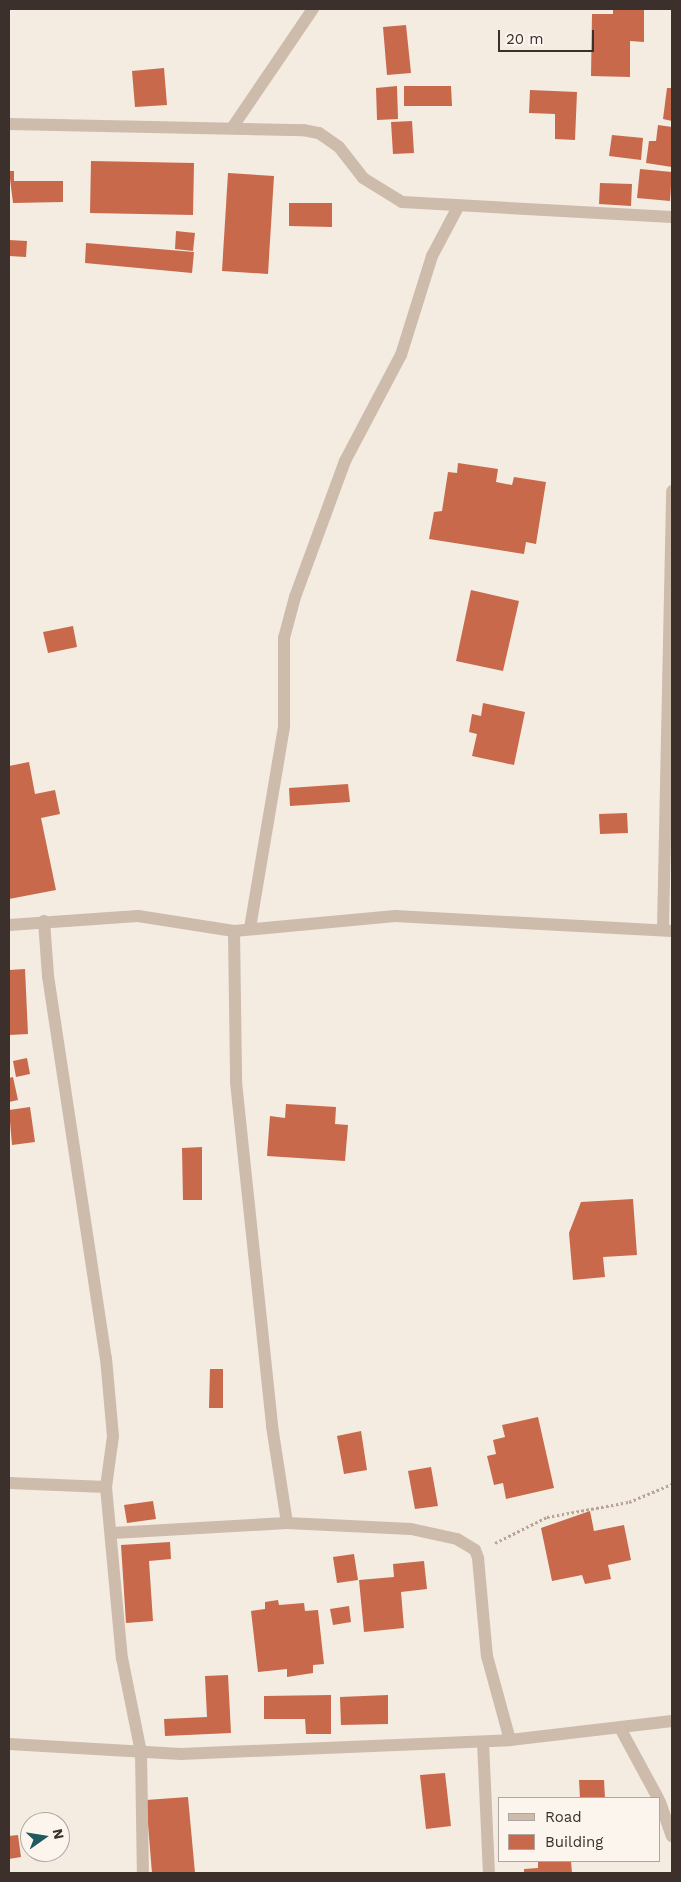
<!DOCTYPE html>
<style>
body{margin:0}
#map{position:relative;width:681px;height:1882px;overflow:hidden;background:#f4ebe1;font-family:"Work Sans",sans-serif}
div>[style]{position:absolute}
.building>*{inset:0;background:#c8694b}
.path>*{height:3px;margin-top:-1.5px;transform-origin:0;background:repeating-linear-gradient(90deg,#b9a596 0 2.5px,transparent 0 5px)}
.street>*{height:12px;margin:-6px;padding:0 6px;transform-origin:6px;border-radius:6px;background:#cdbbac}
span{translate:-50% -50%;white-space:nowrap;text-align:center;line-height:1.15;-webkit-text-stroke:4px #fbf5ee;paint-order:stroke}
.frame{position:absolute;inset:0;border:10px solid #3b302b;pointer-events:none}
.legend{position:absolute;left:498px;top:1797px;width:162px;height:65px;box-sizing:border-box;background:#fbf5ee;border:1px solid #aea6a0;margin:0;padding:6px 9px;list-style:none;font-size:15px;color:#3b302b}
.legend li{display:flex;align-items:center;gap:10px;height:25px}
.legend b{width:25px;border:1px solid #aea6a0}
.north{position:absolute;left:20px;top:1812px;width:50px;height:50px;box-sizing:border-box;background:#fbf5ee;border:1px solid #aea6a0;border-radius:50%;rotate:77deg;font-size:14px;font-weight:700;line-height:20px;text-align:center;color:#3b302b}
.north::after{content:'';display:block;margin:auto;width:18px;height:22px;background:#1f5a5e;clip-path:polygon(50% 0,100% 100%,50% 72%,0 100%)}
.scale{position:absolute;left:498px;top:30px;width:96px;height:22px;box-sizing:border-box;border:2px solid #3b302b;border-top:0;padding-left:6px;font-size:15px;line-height:18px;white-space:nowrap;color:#3b302b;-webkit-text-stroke:4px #fbf5ee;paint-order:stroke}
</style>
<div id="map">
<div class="building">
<div style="clip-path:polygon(613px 9px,644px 9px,644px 42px,630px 41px,630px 77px,591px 76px,592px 14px,613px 14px)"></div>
<div style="clip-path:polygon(406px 25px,411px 73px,387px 75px,383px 27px)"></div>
<div style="clip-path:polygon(164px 68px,167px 105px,135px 107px,132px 71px)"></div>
<div style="clip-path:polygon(397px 86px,398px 119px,377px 120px,376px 88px)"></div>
<div style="clip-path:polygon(404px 86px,451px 86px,452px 106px,404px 106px)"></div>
<div style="clip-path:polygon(667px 88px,672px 88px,672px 121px,663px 119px)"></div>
<div style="clip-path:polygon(530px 90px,577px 92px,575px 140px,555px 139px,555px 114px,529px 113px)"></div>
<div style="clip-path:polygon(412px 121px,414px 153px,393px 154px,391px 122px)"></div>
<div style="clip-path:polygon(658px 125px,672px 127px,672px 167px,646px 163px,649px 141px,656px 141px)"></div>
<div style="clip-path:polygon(612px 135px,643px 138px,641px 160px,609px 156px)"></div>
<div style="clip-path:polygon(91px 161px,194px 163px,193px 215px,90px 213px)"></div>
<div style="clip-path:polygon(640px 169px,672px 172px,670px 201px,637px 198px)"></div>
<div style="clip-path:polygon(9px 171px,14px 171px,14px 181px,63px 181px,63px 202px,13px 203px)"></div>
<div style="clip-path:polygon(228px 173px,274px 176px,268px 274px,222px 271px)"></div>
<div style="clip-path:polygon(600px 183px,632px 184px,631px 206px,599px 204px)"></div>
<div style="clip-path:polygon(289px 203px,332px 203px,332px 227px,289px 226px)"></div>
<div style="clip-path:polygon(176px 231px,195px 233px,193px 251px,175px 249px)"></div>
<div style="clip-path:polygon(9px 240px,27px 241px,26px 257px,9px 256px)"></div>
<div style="clip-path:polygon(86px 243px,194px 252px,192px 273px,85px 263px)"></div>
<div style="clip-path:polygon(458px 463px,498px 469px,496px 482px,512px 485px,514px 477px,546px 482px,536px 544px,526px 542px,524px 554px,429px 539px,434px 512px,442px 511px,448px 472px,457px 473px)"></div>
<div style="clip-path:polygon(471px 590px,519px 601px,503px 671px,456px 661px)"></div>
<div style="clip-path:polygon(73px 626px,77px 647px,48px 653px,43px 632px)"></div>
<div style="clip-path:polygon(483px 703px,525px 712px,514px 765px,472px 756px,477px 734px,469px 732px,472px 714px,481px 716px)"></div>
<div style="clip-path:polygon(29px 762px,35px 794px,55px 790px,60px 814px,41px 818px,56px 890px,9px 899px,9px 766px)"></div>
<div style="clip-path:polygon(348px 784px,350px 802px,290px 806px,289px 788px)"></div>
<div style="clip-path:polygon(627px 813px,628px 833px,600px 834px,599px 814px)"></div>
<div style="clip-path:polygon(25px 969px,28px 1034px,9px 1035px,9px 970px)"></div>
<div style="clip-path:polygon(27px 1058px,30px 1074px,16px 1077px,13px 1061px)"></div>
<div style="clip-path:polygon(13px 1077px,18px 1100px,9px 1102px,9px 1078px)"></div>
<div style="clip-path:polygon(286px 1104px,336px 1107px,335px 1124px,348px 1125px,345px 1161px,267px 1156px,270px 1116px,285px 1118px)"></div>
<div style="clip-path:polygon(30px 1107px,35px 1142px,12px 1145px,9px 1110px)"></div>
<div style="clip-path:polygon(202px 1147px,202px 1200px,183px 1200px,182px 1148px)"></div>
<div style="clip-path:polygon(633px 1199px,637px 1255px,603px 1257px,605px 1277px,573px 1280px,569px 1233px,581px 1202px)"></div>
<div style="clip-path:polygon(210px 1369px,223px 1369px,223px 1408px,209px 1408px)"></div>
<div style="clip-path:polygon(538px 1417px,554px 1488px,506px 1499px,503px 1483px,494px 1485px,487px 1456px,496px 1454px,493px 1440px,505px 1437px,502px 1425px)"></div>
<div style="clip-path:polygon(361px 1431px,367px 1470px,344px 1474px,337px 1436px)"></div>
<div style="clip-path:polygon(431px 1467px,438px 1506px,415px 1509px,408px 1471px)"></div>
<div style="clip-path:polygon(153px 1501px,156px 1519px,127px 1523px,124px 1505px)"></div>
<div style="clip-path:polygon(590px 1511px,594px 1531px,624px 1525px,631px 1560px,608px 1565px,611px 1579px,585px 1584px,582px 1575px,552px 1581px,541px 1528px)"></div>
<div style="clip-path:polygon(170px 1542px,171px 1559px,149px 1561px,153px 1621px,126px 1623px,121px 1545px)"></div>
<div style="clip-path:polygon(354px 1554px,358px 1580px,337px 1583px,333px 1557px)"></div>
<div style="clip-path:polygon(424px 1561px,427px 1589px,401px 1592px,404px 1628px,364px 1632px,359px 1580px,394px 1577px,393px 1564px)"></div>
<div style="clip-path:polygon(278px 1600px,279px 1605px,304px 1603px,305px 1611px,318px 1610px,324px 1664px,313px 1665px,313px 1673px,287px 1677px,287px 1669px,258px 1672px,251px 1611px,265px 1609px,265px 1602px)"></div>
<div style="clip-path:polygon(349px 1606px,351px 1622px,333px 1625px,330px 1609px)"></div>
<div style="clip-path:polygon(228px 1675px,231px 1733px,165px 1736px,164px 1719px,207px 1717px,205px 1676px)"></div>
<div style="clip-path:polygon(331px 1695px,331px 1734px,306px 1734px,305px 1719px,264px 1719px,264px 1696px)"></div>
<div style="clip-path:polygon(388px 1695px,388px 1724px,341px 1725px,340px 1697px)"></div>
<div style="clip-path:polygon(445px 1773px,451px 1826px,426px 1829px,420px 1775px)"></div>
<div style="clip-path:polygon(579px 1780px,604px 1780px,605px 1798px,580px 1798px)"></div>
<div style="clip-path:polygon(188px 1797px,195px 1873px,152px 1873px,146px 1800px)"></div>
<div style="clip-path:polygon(18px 1835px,21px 1857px,9px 1859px,9px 1836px)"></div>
<div style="clip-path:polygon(538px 1861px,571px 1861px,572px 1873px,524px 1873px,524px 1869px,538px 1868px)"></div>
</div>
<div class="path">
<div style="left:495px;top:1543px;width:58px;rotate:-26.6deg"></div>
<div style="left:547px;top:1517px;width:83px;rotate:-10.4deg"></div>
<div style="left:629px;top:1502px;width:47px;rotate:-22.7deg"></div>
</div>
<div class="street">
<div style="left:9px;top:124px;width:294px;rotate:1.2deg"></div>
<div style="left:303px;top:130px;width:16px;rotate:11deg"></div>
<div style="left:319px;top:133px;width:24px;rotate:35deg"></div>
<div style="left:339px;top:147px;width:39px;rotate:52deg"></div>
<div style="left:363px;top:178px;width:46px;rotate:31.6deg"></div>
<div style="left:402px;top:202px;width:270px;rotate:3.2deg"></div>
<div style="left:232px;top:128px;width:144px;rotate:-55.8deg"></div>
<div style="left:44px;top:921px;width:55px;rotate:85.8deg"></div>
<div style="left:48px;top:976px;width:386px;rotate:81.4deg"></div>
<div style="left:106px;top:1358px;width:78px;rotate:84.9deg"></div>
<div style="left:113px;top:1436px;width:51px;rotate:97.8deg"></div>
<div style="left:106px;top:1487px;width:172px;rotate:84.7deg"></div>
<div style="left:122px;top:1658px;width:96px;rotate:78.6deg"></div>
<div style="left:141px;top:1752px;width:121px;rotate:89.1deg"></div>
<div style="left:9px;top:925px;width:129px;rotate:-4deg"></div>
<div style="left:138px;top:916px;width:97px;rotate:8.9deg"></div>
<div style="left:234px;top:931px;width:162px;rotate:-5.3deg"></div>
<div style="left:395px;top:916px;width:277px;rotate:3.1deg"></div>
<div style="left:250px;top:928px;width:205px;rotate:-80.4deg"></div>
<div style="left:284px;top:726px;width:88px;rotate:-90deg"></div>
<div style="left:284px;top:638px;width:42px;rotate:-75deg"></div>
<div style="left:295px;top:597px;width:145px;rotate:-69.8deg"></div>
<div style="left:345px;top:461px;width:120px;rotate:-62.2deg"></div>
<div style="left:401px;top:355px;width:104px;rotate:-72.6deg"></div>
<div style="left:432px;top:256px;width:55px;rotate:-62deg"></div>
<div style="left:663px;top:929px;width:438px;rotate:-88.8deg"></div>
<div style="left:234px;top:931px;width:151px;rotate:89.2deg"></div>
<div style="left:236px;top:1082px;width:346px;rotate:84deg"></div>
<div style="left:272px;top:1426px;width:98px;rotate:81.2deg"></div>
<div style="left:9px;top:1483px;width:97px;rotate:2.4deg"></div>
<div style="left:113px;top:1533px;width:174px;rotate:-3.3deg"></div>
<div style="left:287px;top:1523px;width:124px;rotate:2.8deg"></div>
<div style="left:411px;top:1529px;width:47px;rotate:12.3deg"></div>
<div style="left:457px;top:1539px;width:21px;rotate:31deg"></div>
<div style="left:475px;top:1550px;width:9px;rotate:69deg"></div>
<div style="left:478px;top:1558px;width:98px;rotate:84.8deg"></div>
<div style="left:487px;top:1656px;width:87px;rotate:74.7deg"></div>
<div style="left:620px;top:1728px;width:80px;rotate:61.5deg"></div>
<div style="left:483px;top:1742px;width:131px;rotate:87.4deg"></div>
<div style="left:9px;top:1744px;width:172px;rotate:3.3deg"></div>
<div style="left:181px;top:1754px;width:329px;rotate:-2.4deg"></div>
<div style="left:510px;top:1740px;width:163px;rotate:-6.7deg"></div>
<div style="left:660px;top:1802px;width:36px;rotate:71deg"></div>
</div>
<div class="frame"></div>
<ul class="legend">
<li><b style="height:6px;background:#cdbbac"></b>Road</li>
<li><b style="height:14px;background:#c8694b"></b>Building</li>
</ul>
<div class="north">N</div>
<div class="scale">20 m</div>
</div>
